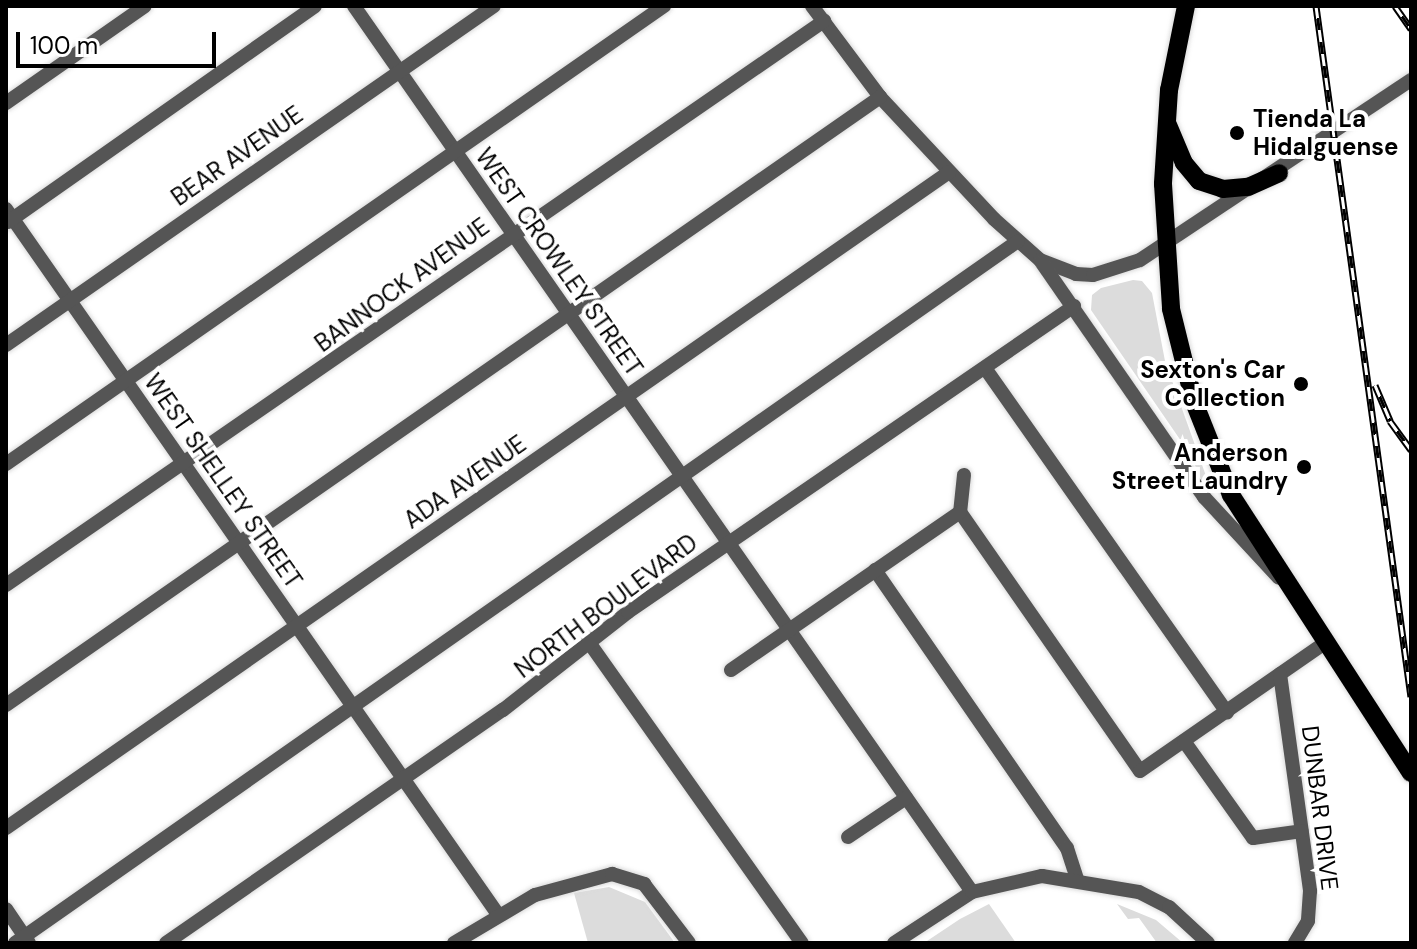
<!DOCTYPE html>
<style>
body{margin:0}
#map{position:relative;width:1417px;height:949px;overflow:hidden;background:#fff;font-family:"DM Sans",sans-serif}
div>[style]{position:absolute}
.green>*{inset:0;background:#dcdcdc}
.roads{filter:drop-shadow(0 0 2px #dbdbdb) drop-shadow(0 0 2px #dbdbdb)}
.minor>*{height:14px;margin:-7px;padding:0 7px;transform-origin:7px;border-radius:7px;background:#555}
.major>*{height:18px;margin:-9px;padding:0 9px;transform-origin:9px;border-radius:9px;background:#000}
.rail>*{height:7px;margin-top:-3.5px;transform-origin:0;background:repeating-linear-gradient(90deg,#fff 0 12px,#000 0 24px);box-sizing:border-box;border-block:2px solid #000}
.dots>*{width:22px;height:22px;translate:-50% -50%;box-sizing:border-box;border:4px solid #fff;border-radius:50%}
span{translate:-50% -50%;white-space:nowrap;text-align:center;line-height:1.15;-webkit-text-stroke:8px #fff;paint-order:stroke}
.poi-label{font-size:24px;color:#000;font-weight:700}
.left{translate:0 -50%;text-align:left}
.right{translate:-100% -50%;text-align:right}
.street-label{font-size:24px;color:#000}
.frame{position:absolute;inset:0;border:8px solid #000;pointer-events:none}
.scale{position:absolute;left:16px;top:32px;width:200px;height:36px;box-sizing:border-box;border:4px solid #000;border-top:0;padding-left:10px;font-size:24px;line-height:28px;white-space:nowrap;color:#000;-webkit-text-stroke:6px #fff;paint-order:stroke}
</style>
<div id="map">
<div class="green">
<div style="clip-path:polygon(1133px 280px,1142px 281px,1152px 293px,1165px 361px,1211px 490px,1207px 492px,1190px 454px,1091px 310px,1092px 295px,1101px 288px)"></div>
<div style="clip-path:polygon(609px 887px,645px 902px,675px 943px,588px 943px,574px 893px)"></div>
<div style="clip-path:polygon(989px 904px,1016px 943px,924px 943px,960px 919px)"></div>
<div style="clip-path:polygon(1117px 904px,1156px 920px,1183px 943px,1157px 943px,1139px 918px,1128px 919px)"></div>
</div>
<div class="roads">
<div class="minor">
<div style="left:354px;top:6px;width:1080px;rotate:55.1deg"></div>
<div style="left:812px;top:6px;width:114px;rotate:53.2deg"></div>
<div style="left:880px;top:97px;width:167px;rotate:46.9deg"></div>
<div style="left:994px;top:219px;width:62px;rotate:41.7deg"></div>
<div style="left:1040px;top:260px;width:39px;rotate:21deg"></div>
<div style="left:1076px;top:274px;width:17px;rotate:3deg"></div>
<div style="left:1093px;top:275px;width:49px;rotate:-17.7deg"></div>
<div style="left:1140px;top:260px;width:325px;rotate:-33.6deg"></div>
<div style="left:6px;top:103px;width:169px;rotate:-34.9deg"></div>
<div style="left:6px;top:209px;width:858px;rotate:55.11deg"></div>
<div style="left:8px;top:222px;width:375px;rotate:-35.1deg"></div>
<div style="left:1042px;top:263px;width:285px;rotate:55.3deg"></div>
<div style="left:1204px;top:497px;width:110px;rotate:47.2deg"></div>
<div style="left:6px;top:345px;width:594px;rotate:-34.79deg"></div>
<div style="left:985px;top:368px;width:421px;rotate:54.9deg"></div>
<div style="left:6px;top:464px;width:802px;rotate:-34.84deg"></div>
<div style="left:964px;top:475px;width:37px;rotate:96deg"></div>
<div style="left:960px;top:512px;width:315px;rotate:55.2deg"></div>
<div style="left:1140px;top:771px;width:226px;rotate:-34.7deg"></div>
<div style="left:875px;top:570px;width:338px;rotate:55.4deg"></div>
<div style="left:1067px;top:848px;width:32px;rotate:72deg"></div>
<div style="left:6px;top:585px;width:994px;rotate:-34.59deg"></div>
<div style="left:588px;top:641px;width:370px;rotate:54.7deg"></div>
<div style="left:731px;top:670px;width:278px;rotate:-34.6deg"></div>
<div style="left:1280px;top:674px;width:219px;rotate:82.1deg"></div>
<div style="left:1310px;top:891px;width:30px;rotate:94deg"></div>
<div style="left:1308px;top:921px;width:26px;rotate:121deg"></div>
<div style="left:6px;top:705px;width:1065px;rotate:-34.82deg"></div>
<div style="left:1184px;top:741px;width:119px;rotate:54.6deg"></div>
<div style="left:1253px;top:838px;width:49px;rotate:-8.1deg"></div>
<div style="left:6px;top:828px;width:1149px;rotate:-34.82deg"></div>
<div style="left:848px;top:837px;width:70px;rotate:-33.9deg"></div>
<div style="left:6px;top:909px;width:41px;rotate:55.9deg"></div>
<div style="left:15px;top:943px;width:1224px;rotate:-34.99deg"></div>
<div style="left:166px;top:943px;width:410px;rotate:-34.7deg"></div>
<div style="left:503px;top:710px;width:159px;rotate:-38.1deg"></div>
<div style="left:628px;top:612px;width:541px;rotate:-34.45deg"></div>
<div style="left:454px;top:943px;width:94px;rotate:-30.7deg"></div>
<div style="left:535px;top:895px;width:80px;rotate:-15.3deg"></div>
<div style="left:612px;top:874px;width:34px;rotate:17deg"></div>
<div style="left:644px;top:884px;width:74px;rotate:52.7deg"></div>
<div style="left:894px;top:943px;width:93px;rotate:-33.2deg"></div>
<div style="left:972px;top:892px;width:72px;rotate:-12.9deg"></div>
<div style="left:1042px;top:876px;width:98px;rotate:9.4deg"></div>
<div style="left:1139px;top:892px;width:34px;rotate:27deg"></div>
<div style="left:1169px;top:907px;width:53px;rotate:42.7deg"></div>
</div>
<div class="major">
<div style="left:1186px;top:6px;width:86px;rotate:101.4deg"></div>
<div style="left:1169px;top:90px;width:94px;rotate:93.7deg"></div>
<div style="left:1163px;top:184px;width:125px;rotate:86.3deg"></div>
<div style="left:1171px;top:309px;width:96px;rotate:76.1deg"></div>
<div style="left:1194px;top:402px;width:100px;rotate:68.3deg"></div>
<div style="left:1231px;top:495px;width:331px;rotate:57.1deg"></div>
<div style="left:1168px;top:125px;width:41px;rotate:67.2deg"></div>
<div style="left:1184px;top:163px;width:23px;rotate:50deg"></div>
<div style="left:1199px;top:181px;width:25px;rotate:18deg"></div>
<div style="left:1223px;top:189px;width:25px;rotate:-5deg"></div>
<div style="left:1248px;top:187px;width:34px;rotate:-24deg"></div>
</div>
</div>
<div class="rail">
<div style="left:1316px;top:6px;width:697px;rotate:82.17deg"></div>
<div style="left:1395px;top:6px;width:28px;rotate:55deg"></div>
<div style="left:1375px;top:385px;width:39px;rotate:67deg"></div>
<div style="left:1390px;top:421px;width:36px;rotate:54deg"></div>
</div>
<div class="dots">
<div style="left:1237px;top:133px;background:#000"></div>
<div style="left:1301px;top:384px;background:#000"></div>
<div style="left:1304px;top:467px;background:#000"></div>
</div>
<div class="poi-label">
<span class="left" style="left:1253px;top:133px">Tienda La<br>Hidalguense</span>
<span class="right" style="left:1285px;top:384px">Sexton's Car<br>Collection</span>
<span class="right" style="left:1288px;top:467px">Anderson<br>Street Laundry</span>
</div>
<div class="street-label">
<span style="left:237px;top:156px;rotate:-35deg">BEAR AVENUE</span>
<span style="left:559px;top:262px;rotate:55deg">WEST CROWLEY STREET</span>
<span style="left:402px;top:285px;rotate:-36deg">BANNOCK AVENUE</span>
<span style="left:223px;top:481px;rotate:55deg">WEST SHELLEY STREET</span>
<span style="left:465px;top:482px;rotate:-35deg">ADA AVENUE</span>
<span style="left:606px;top:606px;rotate:-37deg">NORTH BOULEVARD</span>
<span style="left:1320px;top:808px;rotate:83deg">DUNBAR DRIVE</span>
</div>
<div class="frame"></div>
<div class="scale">100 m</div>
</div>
